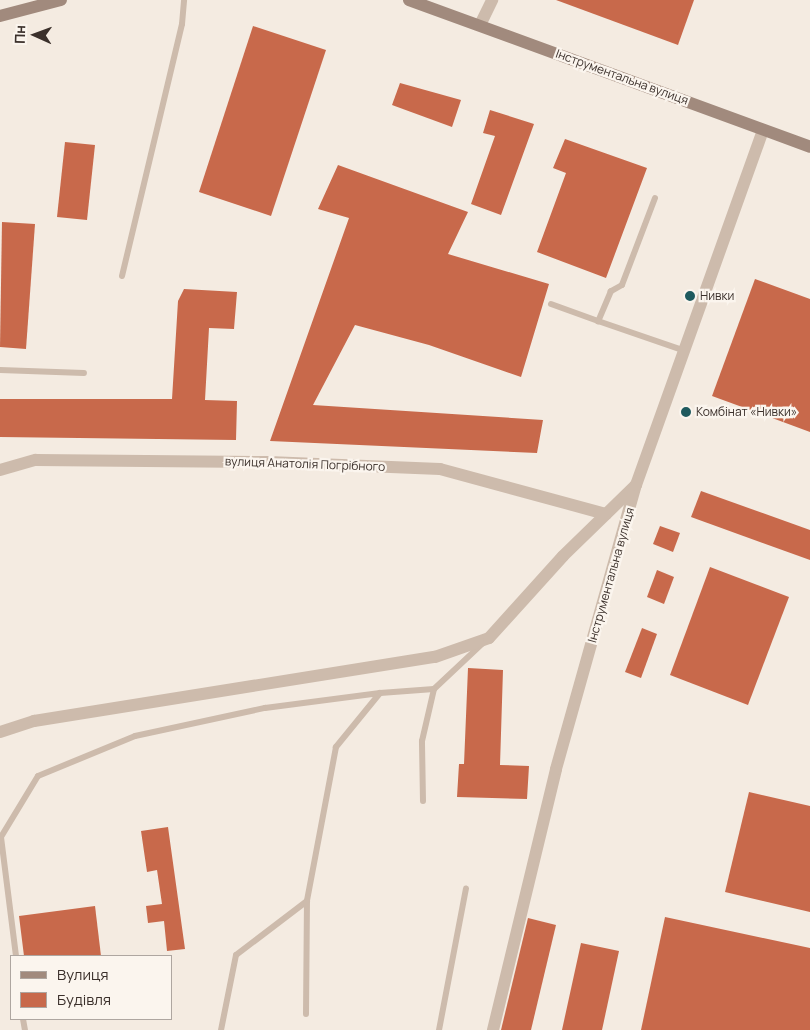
<!DOCTYPE html>
<meta charset="utf-8">
<style>
body{margin:0}
#map{position:relative;width:810px;height:1030px;overflow:hidden;background:#f4ebe1;font-family:Manrope,sans-serif}
div>[style]{position:absolute}
.building>*{inset:0;background:#c8694b}
.lane>*{height:6px;margin:-3px;padding:0 3px;transform-origin:3px;border-radius:3px;background:#cdbbac}
.street>*{height:12px;margin:-6px;padding:0 6px;transform-origin:6px;border-radius:6px;background:#cdbbac}
.secondary>*{height:12px;margin:-6px;padding:0 6px;transform-origin:6px;border-radius:6px;background:#a18a7d}
.dots>*{width:14px;height:14px;translate:-50% -50%;box-sizing:border-box;border:2px solid #fbf5ee;border-radius:50%}
span{translate:-50% -50%;white-space:nowrap;text-align:center;line-height:1.15;-webkit-text-stroke:4.5px #fbf5ee;paint-order:stroke}
.street-label{font-size:12px;color:#3b302b}
.poi-label{font-size:12px;color:#3b302b}
.left{translate:0 -50%;text-align:left}
.legend{position:absolute;left:10px;top:955px;width:162px;height:65px;box-sizing:border-box;background:#fbf5ee;border:1px solid #aea6a0;margin:0;padding:6px 9px;list-style:none;font-size:15px;color:#3b302b}
.legend li{display:flex;align-items:center;gap:10px;height:25px}
.legend b{width:25px;border:1px solid #aea6a0}
.north{position:absolute;left:10px;top:10px;width:50px;height:50px;-webkit-text-stroke:4px #fbf5ee;paint-order:stroke;rotate:272deg;font-size:14px;font-weight:700;line-height:20px;text-align:center;color:#3b302b}
.north::after{content:'';display:block;margin:auto;width:18px;height:22px;background:#3b302b;clip-path:polygon(50% 0,100% 100%,50% 72%,0 100%)}
</style>
<div id="map">
<div class="building">
<div style="clip-path:polygon(556px 0,694px 0,678px 45px)"></div>
<div style="clip-path:polygon(253px 26px,326px 50px,271px 216px,199px 192px)"></div>
<div style="clip-path:polygon(400px 83px,461px 100px,452px 127px,392px 105px)"></div>
<div style="clip-path:polygon(490px 110px,534px 124px,501px 215px,471px 204px,495px 136px,483px 133px)"></div>
<div style="clip-path:polygon(565px 139px,647px 168px,606px 278px,537px 252px,566px 173px,553px 168px)"></div>
<div style="clip-path:polygon(65px 142px,95px 145px,87px 220px,57px 217px)"></div>
<div style="clip-path:polygon(338px 165px,468px 212px,448px 254px,549px 284px,521px 377px,429px 345px,355px 325px,313px 405px,543px 420px,537px 453px,270px 441px,349px 218px,318px 209px)"></div>
<div style="clip-path:polygon(2px 222px,35px 224px,26px 349px,0 347px)"></div>
<div style="clip-path:polygon(755px 279px,810px 299px,810px 432px,712px 396px)"></div>
<div style="clip-path:polygon(184px 289px,237px 292px,234px 329px,209px 328px,205px 400px,237px 401px,236px 440px,0 437px,0 399px,172px 399px,178px 301px)"></div>
<div style="clip-path:polygon(701px 491px,810px 530px,810px 560px,691px 517px)"></div>
<div style="clip-path:polygon(660px 526px,680px 533px,673px 552px,653px 544px)"></div>
<div style="clip-path:polygon(710px 567px,789px 597px,748px 705px,670px 675px)"></div>
<div style="clip-path:polygon(657px 570px,674px 577px,664px 604px,647px 597px)"></div>
<div style="clip-path:polygon(642px 628px,657px 634px,641px 678px,625px 672px)"></div>
<div style="clip-path:polygon(468px 668px,503px 670px,500px 765px,529px 766px,527px 799px,457px 797px,459px 764px,464px 764px)"></div>
<div style="clip-path:polygon(749px 792px,810px 806px,810px 912px,725px 892px)"></div>
<div style="clip-path:polygon(168px 827px,185px 949px,167px 951px,164px 921px,148px 923px,146px 906px,162px 904px,157px 870px,147px 872px,141px 831px)"></div>
<div style="clip-path:polygon(95px 906px,101px 956px,24px 956px,19px 916px)"></div>
<div style="clip-path:polygon(665px 917px,810px 948px,810px 1030px,641px 1030px)"></div>
<div style="clip-path:polygon(528px 918px,556px 925px,531px 1030px,501px 1030px)"></div>
<div style="clip-path:polygon(581px 943px,619px 951px,602px 1030px,562px 1030px)"></div>
</div>
<div class="lane">
<div style="left:655px;top:198px;width:93px;rotate:110.8deg"></div>
<div style="left:622px;top:285px;width:13px;rotate:151deg"></div>
<div style="left:611px;top:291px;width:33px;rotate:113deg"></div>
<div style="left:598px;top:321px;width:92px;rotate:19deg"></div>
<div style="left:122px;top:276px;width:259px;rotate:-76.6deg"></div>
<div style="left:182px;top:24px;width:24px;rotate:-85deg"></div>
<div style="left:551px;top:304px;width:50px;rotate:19.9deg"></div>
<div style="left:0;top:370px;width:84px;rotate:2deg"></div>
<div style="left:380px;top:693px;width:54px;rotate:-4.2deg"></div>
<div style="left:434px;top:689px;width:67px;rotate:-43.2deg"></div>
<div style="left:423px;top:801px;width:60px;rotate:-91deg"></div>
<div style="left:422px;top:741px;width:53px;rotate:-77deg"></div>
<div style="left:16px;top:956px;width:120px;rotate:-97.2deg"></div>
<div style="left:1px;top:837px;width:71px;rotate:-58.8deg"></div>
<div style="left:38px;top:776px;width:105px;rotate:-22.4deg"></div>
<div style="left:135px;top:736px;width:133px;rotate:-12.2deg"></div>
<div style="left:265px;top:708px;width:116px;rotate:-7.4deg"></div>
<div style="left:380px;top:693px;width:70px;rotate:129.2deg"></div>
<div style="left:336px;top:747px;width:157px;rotate:100.7deg"></div>
<div style="left:307px;top:901px;width:89px;rotate:142.7deg"></div>
<div style="left:236px;top:955px;width:76px;rotate:101.3deg"></div>
<div style="left:306px;top:1014px;width:113px;rotate:-89.5deg"></div>
<div style="left:23px;top:1019px;width:11px;rotate:80deg"></div>
<div style="left:439px;top:1030px;width:144px;rotate:-79.2deg"></div>
</div>
<div class="street">
<div style="left:480px;top:25px;width:28px;rotate:-64deg"></div>
<div style="left:0;top:470px;width:37px;rotate:-16deg"></div>
<div style="left:36px;top:460px;width:232px;rotate:0.5deg"></div>
<div style="left:268px;top:462px;width:172px;rotate:2.3deg"></div>
<div style="left:440px;top:469px;width:172px;rotate:15.2deg"></div>
<div style="left:0;top:732px;width:36px;rotate:-18deg"></div>
<div style="left:34px;top:721px;width:406px;rotate:-9.1deg"></div>
<div style="left:435px;top:657px;width:57px;rotate:-19.4deg"></div>
<div style="left:489px;top:638px;width:110px;rotate:-47.9deg"></div>
<div style="left:563px;top:556px;width:102px;rotate:-44.2deg"></div>
<div style="left:493px;top:1030px;width:268px;rotate:-76.4deg"></div>
<div style="left:556px;top:769px;width:295px;rotate:-74.3deg"></div>
<div style="left:636px;top:485px;width:377px;rotate:-70.3deg"></div>
</div>
<div class="secondary">
<div style="left:409px;top:0;width:427px;rotate:20.1deg"></div>
<div style="left:0;top:16px;width:63px;rotate:-14.7deg"></div>
</div>
<div class="dots">
<div style="left:690px;top:296px;background:#1f5a5e"></div>
<div style="left:686px;top:412px;background:#1f5a5e"></div>
</div>
<div class="street-label">
<span style="left:622px;top:77px;rotate:20deg">Інструментальна вулиця</span>
<span style="left:305px;top:464px;rotate:2deg">вулиця Анатолія Погрібного</span>
<span style="left:611px;top:575px;rotate:-74deg">Інструментальна вулиця</span>
</div>
<div class="poi-label">
<span class="left" style="left:700px;top:296px">Нивки</span>
<span class="left" style="left:696px;top:412px">Комбінат «Нивки»</span>
</div>
<ul class="legend">
<li><b style="height:6px;background:#a18a7d"></b>Вулиця</li>
<li><b style="height:14px;background:#c8694b"></b>Будівля</li>
</ul>
<div class="north">Пн</div>
</div>
